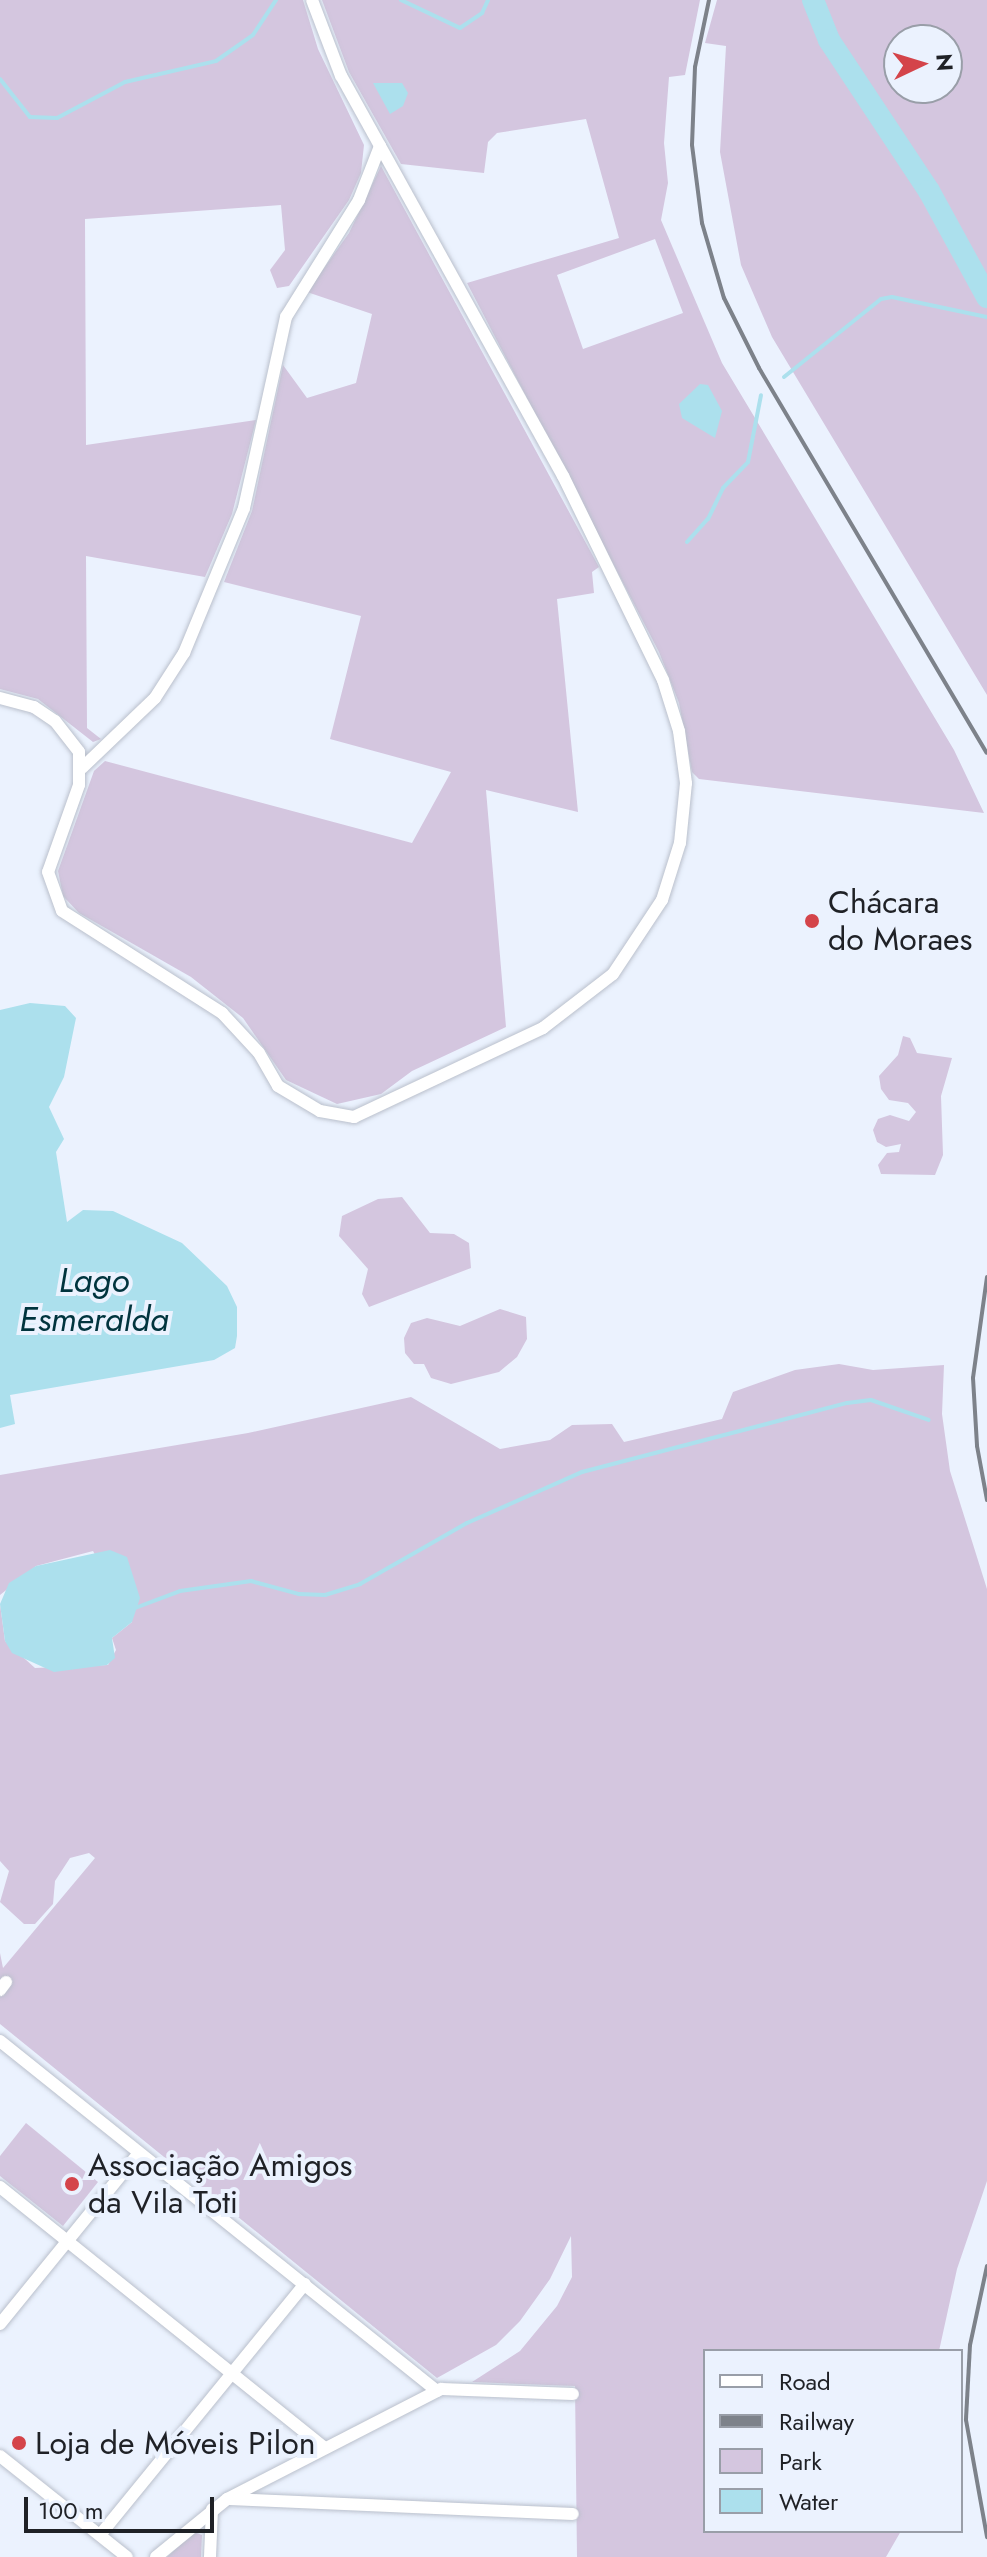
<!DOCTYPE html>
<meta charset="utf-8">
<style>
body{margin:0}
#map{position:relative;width:987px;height:2557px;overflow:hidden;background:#ebf2fe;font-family:Jost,sans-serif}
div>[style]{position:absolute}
.green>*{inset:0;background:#d4c6df}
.water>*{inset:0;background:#ace0ed}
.stream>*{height:4px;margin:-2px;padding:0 2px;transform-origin:2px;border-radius:2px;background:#ace0ed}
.river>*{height:22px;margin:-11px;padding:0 11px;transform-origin:11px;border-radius:11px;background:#ace0ed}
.roads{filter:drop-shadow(0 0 2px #bac0cc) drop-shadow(0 0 2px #bac0cc)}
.minor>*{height:12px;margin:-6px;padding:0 6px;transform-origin:6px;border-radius:6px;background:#fff}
.rail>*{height:4px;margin:-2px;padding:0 2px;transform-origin:2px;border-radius:2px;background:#7d828a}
.dots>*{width:22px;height:22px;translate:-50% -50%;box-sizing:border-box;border:4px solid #ebf2fe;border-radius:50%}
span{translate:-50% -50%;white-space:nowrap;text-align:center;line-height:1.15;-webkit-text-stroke:8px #ebf2fe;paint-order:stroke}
.poi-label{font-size:32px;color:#1f2126}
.left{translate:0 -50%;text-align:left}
.water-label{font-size:34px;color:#01343e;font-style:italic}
.legend{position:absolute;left:703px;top:2349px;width:260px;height:184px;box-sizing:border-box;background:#ebf2fe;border:2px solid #999ea8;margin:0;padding:10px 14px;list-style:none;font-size:24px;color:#1f2126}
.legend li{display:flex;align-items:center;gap:16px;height:40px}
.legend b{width:40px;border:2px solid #999ea8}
.north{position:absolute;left:883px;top:24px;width:80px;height:80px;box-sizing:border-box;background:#ebf2fe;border:2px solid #999ea8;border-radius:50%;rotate:86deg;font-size:22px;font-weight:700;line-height:32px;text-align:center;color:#1f2126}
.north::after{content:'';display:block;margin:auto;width:28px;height:36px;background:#d4444a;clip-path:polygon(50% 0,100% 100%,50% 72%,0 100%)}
.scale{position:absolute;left:24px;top:2497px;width:190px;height:36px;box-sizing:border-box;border:4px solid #1f2126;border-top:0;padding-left:10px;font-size:24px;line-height:28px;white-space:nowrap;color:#1f2126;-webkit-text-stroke:6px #ebf2fe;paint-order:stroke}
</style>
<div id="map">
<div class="green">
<div style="clip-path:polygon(0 0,303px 0,318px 49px,364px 145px,361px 173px,349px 200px,289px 286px,277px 288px,270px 270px,285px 250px,281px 205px,85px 219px,86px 445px,256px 420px,232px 514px,205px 577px,86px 556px,87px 728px,101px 739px,93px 742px,38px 699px,0 689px)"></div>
<div style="clip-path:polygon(evenodd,322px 0,700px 0,685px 75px,669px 77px,664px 143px,668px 183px,661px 220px,722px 363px,954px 750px,984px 813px,699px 779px,692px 772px,679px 703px,659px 652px,467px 283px,619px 238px,586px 119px,497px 133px,488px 142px,484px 173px,401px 164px,349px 72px,322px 0,655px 239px,683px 313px,583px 349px,557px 275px,655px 239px)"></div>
<div style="clip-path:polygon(evenodd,717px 0,987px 0,987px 695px,772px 337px,741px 265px,720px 152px,726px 46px,705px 43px,717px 0,899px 40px,947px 40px,947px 88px,899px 88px,899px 40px)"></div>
<div style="clip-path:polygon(381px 166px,599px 567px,592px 572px,594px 593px,557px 599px,578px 812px,486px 790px,506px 1027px,412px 1071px,381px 1094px,337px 1104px,286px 1080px,243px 1018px,191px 977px,79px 913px,63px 896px,58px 871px,94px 771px,105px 761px,412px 843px,451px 772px,330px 739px,361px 616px,224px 582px,252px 511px,283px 365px,307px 398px,356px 383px,372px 314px,307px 292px,349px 233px)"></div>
<div style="clip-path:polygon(903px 1036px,910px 1038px,917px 1053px,952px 1058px,941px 1096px,943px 1155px,935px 1175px,881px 1174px,878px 1165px,887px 1153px,899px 1152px,901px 1144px,886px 1147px,877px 1142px,873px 1130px,878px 1119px,890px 1115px,909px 1121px,916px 1112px,908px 1103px,889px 1100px,881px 1089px,879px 1076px,898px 1055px)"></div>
<div style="clip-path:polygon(402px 1197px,430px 1233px,454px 1234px,469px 1243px,471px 1268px,369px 1307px,362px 1294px,368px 1269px,339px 1236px,342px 1216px,378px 1199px)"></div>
<div style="clip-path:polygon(500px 1309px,526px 1317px,527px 1339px,517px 1357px,499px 1372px,451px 1384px,431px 1378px,424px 1364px,414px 1364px,405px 1353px,404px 1338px,411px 1323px,427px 1318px,460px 1326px)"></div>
<div style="clip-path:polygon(839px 1364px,873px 1370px,944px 1365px,942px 1414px,950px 1471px,987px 1589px,987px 2181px,957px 2269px,939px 2351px,705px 2351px,705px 2531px,901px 2531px,886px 2557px,577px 2557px,575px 2386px,472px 2382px,520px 2351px,557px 2306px,572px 2277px,571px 2236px,550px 2279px,520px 2321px,496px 2345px,437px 2378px,0 2024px,0 1953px,3px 1968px,95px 1858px,89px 1853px,70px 1858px,55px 1881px,53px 1904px,35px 1924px,24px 1924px,0 1902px,9px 1871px,0 1861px,0 1604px,5px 1641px,35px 1668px,108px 1665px,116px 1650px,112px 1638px,132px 1622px,93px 1551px,36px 1566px,0 1595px,0 1475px,248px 1433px,411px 1397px,500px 1449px,550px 1440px,572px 1425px,612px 1424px,624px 1442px,722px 1419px,733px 1392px,795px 1370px)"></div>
<div style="clip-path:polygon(26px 2123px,98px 2182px,63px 2226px,0 2176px,0 2156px)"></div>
<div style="clip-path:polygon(194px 2532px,202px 2535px,201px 2557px,167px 2557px)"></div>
</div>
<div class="water">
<div style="clip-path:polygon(373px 83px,402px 83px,408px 93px,403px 106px,390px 114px)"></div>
<div style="clip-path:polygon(700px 384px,708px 385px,722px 411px,715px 438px,682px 418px,679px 404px)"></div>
<div style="clip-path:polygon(30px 1003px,65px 1006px,76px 1018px,64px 1077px,49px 1107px,64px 1139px,56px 1152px,67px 1222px,83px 1210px,113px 1211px,182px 1243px,227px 1286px,237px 1307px,237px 1336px,235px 1348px,214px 1360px,10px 1395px,15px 1424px,0 1428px,0 1010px)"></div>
<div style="clip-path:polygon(110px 1550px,127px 1557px,140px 1598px,132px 1622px,112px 1638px,115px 1658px,107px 1665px,54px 1672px,12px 1653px,5px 1641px,0 1604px,9px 1583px,36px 1566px)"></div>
</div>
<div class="stream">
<div style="left:401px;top:0;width:65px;rotate:25.4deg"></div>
<div style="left:460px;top:28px;width:27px;rotate:-34deg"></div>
<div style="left:482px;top:13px;width:14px;rotate:-65deg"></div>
<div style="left:0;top:79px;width:48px;rotate:51.7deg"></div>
<div style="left:30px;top:117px;width:27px;rotate:2deg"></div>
<div style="left:57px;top:118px;width:77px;rotate:-27.9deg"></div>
<div style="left:125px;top:82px;width:93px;rotate:-13deg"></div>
<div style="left:216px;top:61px;width:45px;rotate:-35.1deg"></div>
<div style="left:253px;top:35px;width:42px;rotate:-56.7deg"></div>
<div style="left:784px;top:377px;width:124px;rotate:-38.8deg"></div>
<div style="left:881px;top:299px;width:11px;rotate:-10deg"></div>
<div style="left:892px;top:297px;width:97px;rotate:11.9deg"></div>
<div style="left:687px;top:542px;width:31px;rotate:-48deg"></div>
<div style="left:708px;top:519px;width:34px;rotate:-64deg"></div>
<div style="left:723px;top:488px;width:36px;rotate:-46deg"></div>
<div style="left:748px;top:462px;width:68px;rotate:-79deg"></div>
<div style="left:135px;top:1608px;width:48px;rotate:-20.7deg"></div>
<div style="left:180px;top:1591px;width:72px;rotate:-8deg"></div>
<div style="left:251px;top:1581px;width:50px;rotate:15.2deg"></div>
<div style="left:299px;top:1594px;width:26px;rotate:2deg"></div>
<div style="left:325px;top:1595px;width:37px;rotate:-17deg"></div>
<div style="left:360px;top:1584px;width:123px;rotate:-29.7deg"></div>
<div style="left:467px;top:1523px;width:126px;rotate:-23.9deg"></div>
<div style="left:582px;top:1472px;width:274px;rotate:-14.6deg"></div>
<div style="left:847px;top:1403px;width:24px;rotate:-7deg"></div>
<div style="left:871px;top:1400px;width:61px;rotate:19deg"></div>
</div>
<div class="river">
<div style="left:813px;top:0;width:43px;rotate:68.2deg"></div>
<div style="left:829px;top:40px;width:181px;rotate:56.5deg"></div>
<div style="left:929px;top:191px;width:121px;rotate:61.3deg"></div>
</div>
<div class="roads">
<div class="minor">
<div style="left:0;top:698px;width:35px;rotate:15deg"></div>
<div style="left:34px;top:707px;width:25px;rotate:34deg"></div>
<div style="left:55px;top:721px;width:39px;rotate:52deg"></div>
<div style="left:79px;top:752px;width:33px;rotate:90deg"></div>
<div style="left:79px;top:785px;width:92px;rotate:109.6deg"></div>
<div style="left:48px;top:872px;width:41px;rotate:70.3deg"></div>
<div style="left:62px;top:911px;width:190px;rotate:32.5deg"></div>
<div style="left:222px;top:1013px;width:54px;rotate:47.2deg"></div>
<div style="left:259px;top:1053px;width:38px;rotate:60deg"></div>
<div style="left:278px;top:1086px;width:49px;rotate:30.8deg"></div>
<div style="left:320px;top:1111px;width:35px;rotate:10deg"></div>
<div style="left:354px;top:1117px;width:209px;rotate:-25.2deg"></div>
<div style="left:543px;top:1028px;width:88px;rotate:-37.6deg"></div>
<div style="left:613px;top:974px;width:89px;rotate:-56.5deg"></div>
<div style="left:662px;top:900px;width:60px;rotate:-72.5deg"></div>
<div style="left:680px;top:843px;width:60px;rotate:-84.3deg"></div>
<div style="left:686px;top:783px;width:52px;rotate:-97.7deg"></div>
<div style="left:679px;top:731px;width:53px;rotate:-107.4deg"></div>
<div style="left:663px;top:680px;width:227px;rotate:-116.1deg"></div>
<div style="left:563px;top:476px;width:457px;rotate:-119deg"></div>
<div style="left:341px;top:76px;width:81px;rotate:-110.9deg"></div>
<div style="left:82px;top:768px;width:101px;rotate:-43.8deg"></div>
<div style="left:155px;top:698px;width:54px;rotate:-57.2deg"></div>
<div style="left:184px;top:653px;width:157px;rotate:-67.5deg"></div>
<div style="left:244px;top:508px;width:196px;rotate:-77.6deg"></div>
<div style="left:286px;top:317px;width:138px;rotate:-58deg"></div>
<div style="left:359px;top:200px;width:58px;rotate:-68.7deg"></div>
<div style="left:0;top:1990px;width:10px;rotate:-53deg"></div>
<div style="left:0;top:2041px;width:560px;rotate:38.69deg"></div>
<div style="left:0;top:2187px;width:417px;rotate:38.8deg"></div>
<div style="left:0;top:2324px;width:220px;rotate:-50.9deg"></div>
<div style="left:0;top:2456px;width:162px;rotate:38.5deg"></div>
<div style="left:230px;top:2499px;width:343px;rotate:2.5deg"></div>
<div style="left:100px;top:2535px;width:324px;rotate:-50.8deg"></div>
<div style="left:156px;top:2557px;width:92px;rotate:-39.2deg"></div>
<div style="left:227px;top:2499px;width:241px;rotate:-27.2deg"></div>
<div style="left:441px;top:2389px;width:132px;rotate:2.2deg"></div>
<div style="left:210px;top:2557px;width:48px;rotate:-87.6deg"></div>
</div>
</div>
<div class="rail">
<div style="left:709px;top:0;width:68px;rotate:101.8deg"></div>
<div style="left:695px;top:67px;width:78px;rotate:92.2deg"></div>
<div style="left:692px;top:145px;width:79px;rotate:82.7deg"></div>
<div style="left:702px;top:223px;width:78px;rotate:73.7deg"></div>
<div style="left:724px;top:298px;width:78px;rotate:63.4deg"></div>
<div style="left:759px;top:368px;width:447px;rotate:59.4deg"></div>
<div style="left:987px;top:1277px;width:102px;rotate:97.9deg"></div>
<div style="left:973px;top:1378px;width:68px;rotate:86.6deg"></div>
<div style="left:977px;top:1446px;width:55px;rotate:79.5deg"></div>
<div style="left:987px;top:2266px;width:81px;rotate:102.1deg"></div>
<div style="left:970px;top:2345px;width:75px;rotate:93.1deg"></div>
<div style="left:966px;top:2420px;width:119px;rotate:79.8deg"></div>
</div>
<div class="dots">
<div style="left:812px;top:921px;background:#d4444a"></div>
<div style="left:72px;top:2184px;background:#d4444a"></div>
<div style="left:19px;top:2443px;background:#d4444a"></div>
</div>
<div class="poi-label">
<span class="left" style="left:828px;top:921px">Chácara<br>do Moraes</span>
<span class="left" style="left:88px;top:2184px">Associação Amigos<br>da Vila Toti</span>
<span class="left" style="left:35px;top:2443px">Loja de Móveis Pilon</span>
</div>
<div class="water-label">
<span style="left:94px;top:1300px">Lago<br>Esmeralda</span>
</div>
<ul class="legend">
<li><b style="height:10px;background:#fff"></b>Road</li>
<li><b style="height:10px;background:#7d828a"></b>Railway</li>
<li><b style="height:22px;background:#d4c6df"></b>Park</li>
<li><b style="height:22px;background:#ace0ed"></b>Water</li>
</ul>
<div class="north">N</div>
<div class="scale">100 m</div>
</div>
